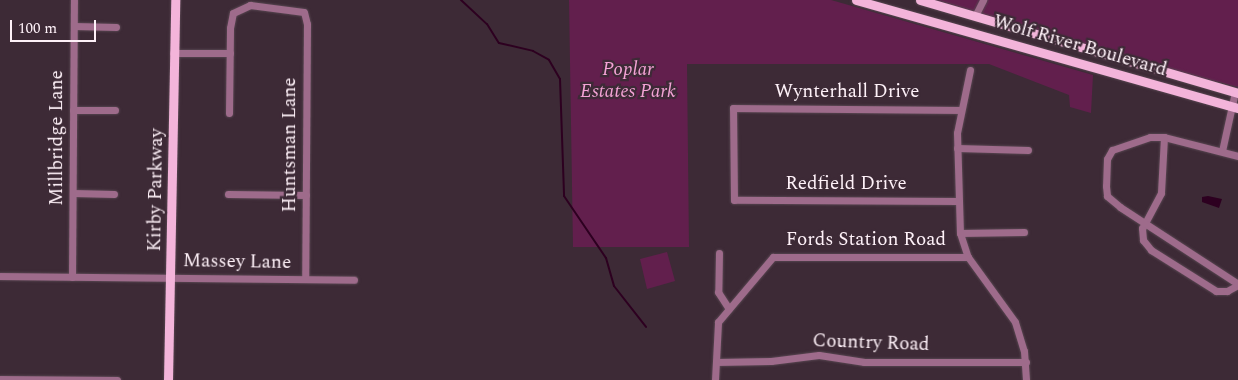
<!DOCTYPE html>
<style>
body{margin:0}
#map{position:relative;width:1238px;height:380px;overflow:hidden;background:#3d2a36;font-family:Spectral,serif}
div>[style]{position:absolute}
.green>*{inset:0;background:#621f4d}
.water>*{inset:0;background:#2d0020}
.stream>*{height:2px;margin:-1px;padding:0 1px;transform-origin:1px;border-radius:1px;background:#2d0020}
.roads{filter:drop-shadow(0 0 1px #584651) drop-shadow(0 0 1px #584651)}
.minor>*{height:7px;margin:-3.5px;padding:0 3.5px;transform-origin:3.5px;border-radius:3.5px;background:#9e6b8b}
.major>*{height:9px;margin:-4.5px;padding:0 4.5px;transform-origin:4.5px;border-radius:4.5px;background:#f3b4da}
span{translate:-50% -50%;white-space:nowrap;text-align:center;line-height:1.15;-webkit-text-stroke:4.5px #3d2a36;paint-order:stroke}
.street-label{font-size:19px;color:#fef1f8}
.park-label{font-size:19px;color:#f4a3d6;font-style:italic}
.scale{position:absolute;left:10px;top:20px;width:86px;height:22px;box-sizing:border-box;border:2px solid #fef1f8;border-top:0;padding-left:6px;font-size:15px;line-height:18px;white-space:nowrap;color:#fef1f8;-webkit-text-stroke:4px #3d2a36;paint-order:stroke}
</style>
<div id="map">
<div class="green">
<div style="clip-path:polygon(569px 0,831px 0,1093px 75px,1091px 113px,1070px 107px,1069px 95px,989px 64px,687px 64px,689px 247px,573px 247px)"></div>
<div style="clip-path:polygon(936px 0,1238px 0,1238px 87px,1187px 74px)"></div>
<div style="clip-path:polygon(667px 252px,675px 281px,647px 289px,640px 259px)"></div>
</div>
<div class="water">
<div style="clip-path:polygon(1208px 196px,1222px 199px,1219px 208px,1202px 202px,1202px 197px)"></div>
</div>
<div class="stream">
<div style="left:461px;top:0;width:35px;rotate:43deg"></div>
<div style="left:487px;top:24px;width:22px;rotate:58deg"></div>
<div style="left:499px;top:43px;width:35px;rotate:13deg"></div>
<div style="left:533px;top:51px;width:18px;rotate:29deg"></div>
<div style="left:549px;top:60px;width:22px;rotate:60deg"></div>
<div style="left:560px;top:79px;width:117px;rotate:88deg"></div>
<div style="left:564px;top:196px;width:75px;rotate:55.9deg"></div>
<div style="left:606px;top:258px;width:29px;rotate:74deg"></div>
<div style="left:614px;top:286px;width:52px;rotate:52deg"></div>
</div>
<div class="roads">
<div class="minor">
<div style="left:975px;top:16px;width:18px;rotate:-63deg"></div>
<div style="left:74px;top:26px;width:42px;rotate:1.4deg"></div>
<div style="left:173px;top:53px;width:57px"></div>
<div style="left:970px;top:70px;width:64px;rotate:101.7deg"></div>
<div style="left:957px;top:133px;width:100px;rotate:88.3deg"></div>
<div style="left:960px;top:233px;width:25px;rotate:72deg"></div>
<div style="left:968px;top:257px;width:80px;rotate:54.1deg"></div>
<div style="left:1015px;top:322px;width:30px;rotate:73deg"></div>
<div style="left:1024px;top:351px;width:29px;rotate:86deg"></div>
<div style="left:73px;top:110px;width:42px"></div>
<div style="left:229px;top:113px;width:85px;rotate:-89.3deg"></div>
<div style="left:230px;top:28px;width:15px;rotate:-79deg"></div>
<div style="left:233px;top:13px;width:19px;rotate:-25deg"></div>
<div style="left:250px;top:5px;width:54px;rotate:7.4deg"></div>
<div style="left:304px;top:12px;width:12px;rotate:76deg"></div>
<div style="left:307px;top:24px;width:255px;rotate:90.4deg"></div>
<div style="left:1164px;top:137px;width:56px;rotate:93.1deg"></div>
<div style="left:1161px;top:193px;width:40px;rotate:118deg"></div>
<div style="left:1142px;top:228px;width:12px;rotate:85deg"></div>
<div style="left:1143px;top:240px;width:13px;rotate:51deg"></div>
<div style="left:1151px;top:250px;width:77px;rotate:32.2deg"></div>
<div style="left:1216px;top:291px;width:11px"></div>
<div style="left:1227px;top:291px;width:13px;rotate:-29deg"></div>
<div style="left:957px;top:148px;width:71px;rotate:1.6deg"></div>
<div style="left:1222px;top:151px;width:60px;rotate:-77.6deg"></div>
<div style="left:1238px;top:156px;width:76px;rotate:-165.6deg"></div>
<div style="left:1164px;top:137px;width:14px;rotate:180deg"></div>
<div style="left:1150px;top:137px;width:40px;rotate:161.1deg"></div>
<div style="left:1112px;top:150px;width:10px;rotate:119deg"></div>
<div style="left:1107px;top:159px;width:27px;rotate:92deg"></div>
<div style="left:1106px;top:186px;width:10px;rotate:84deg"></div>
<div style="left:1107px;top:196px;width:17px;rotate:40deg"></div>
<div style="left:1120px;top:207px;width:141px;rotate:33.1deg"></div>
<div style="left:73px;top:193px;width:41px;rotate:1.4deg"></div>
<div style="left:228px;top:194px;width:78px;rotate:0.7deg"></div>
<div style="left:958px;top:201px;width:224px;rotate:-179.7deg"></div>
<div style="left:734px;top:200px;width:92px;rotate:-90.6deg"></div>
<div style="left:733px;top:108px;width:227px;rotate:0.5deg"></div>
<div style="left:960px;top:233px;width:64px;rotate:-0.9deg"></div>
<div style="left:719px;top:253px;width:39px;rotate:91deg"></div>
<div style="left:718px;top:292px;width:20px;rotate:57deg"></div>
<div style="left:0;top:276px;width:354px;rotate:0.6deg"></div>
<div style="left:72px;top:277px;width:277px;rotate:-89.6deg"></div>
<div style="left:716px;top:362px;width:55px;rotate:-1deg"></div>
<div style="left:771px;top:361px;width:48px;rotate:-7.1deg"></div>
<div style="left:819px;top:355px;width:46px;rotate:8.8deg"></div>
<div style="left:864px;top:362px;width:162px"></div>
<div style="left:0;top:379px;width:117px;rotate:0.5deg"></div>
<div style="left:715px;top:380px;width:58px;rotate:-87deg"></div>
<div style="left:718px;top:322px;width:85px;rotate:-49.8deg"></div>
<div style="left:773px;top:257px;width:195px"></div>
</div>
<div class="major">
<div style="left:856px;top:0;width:397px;rotate:15.8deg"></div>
<div style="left:920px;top:0;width:331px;rotate:16.3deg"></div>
<div style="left:168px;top:380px;width:380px;rotate:-88.9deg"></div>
</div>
</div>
<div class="street-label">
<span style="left:1080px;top:46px;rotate:16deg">Wolf River Boulevard</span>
<span style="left:847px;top:92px">Wynterhall Drive</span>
<span style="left:57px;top:138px;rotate:-90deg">Millbridge Lane</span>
<span style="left:290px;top:145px;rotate:-90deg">Huntsman Lane</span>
<span style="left:846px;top:184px">Redfield Drive</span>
<span style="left:156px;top:190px;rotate:-89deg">Kirby Parkway</span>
<span style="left:866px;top:240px">Fords Station Road</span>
<span style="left:237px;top:262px;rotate:1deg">Massey Lane</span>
<span style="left:871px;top:343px;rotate:2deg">Country Road</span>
</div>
<div class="park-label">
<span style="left:628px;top:81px">Poplar<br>Estates Park</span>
</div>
<div class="scale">100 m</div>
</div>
